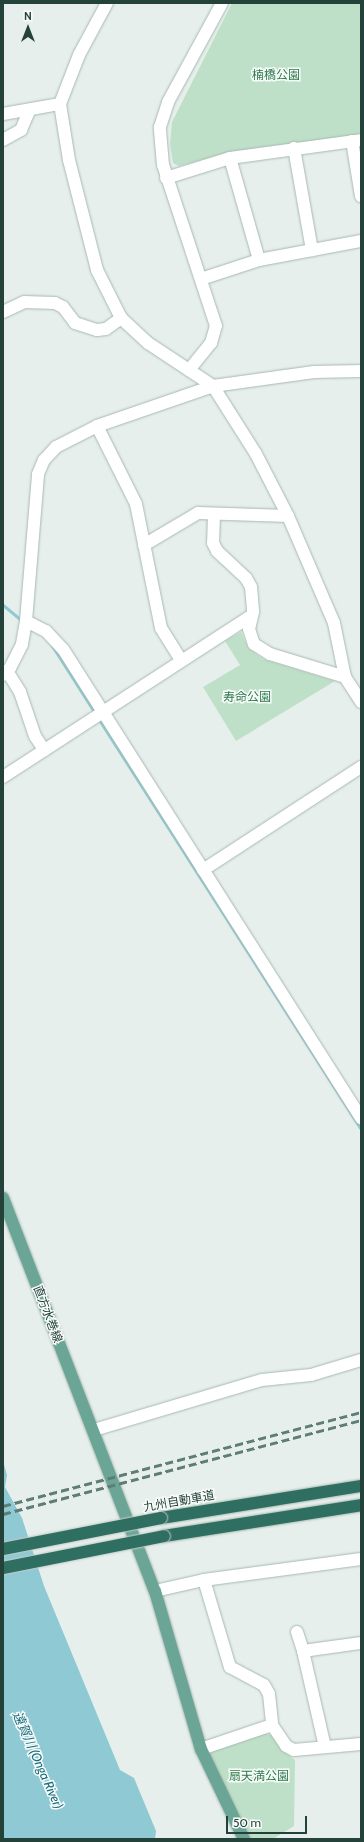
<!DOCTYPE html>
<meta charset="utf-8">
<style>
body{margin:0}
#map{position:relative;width:364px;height:1842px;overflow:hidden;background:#e6efeb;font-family:Cabin,"Noto Sans JP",sans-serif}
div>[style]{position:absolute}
.green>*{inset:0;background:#bfe0c8}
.water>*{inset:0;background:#8ec9d4}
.stream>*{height:3px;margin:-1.5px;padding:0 1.5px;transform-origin:1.5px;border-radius:1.5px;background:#8ec9d4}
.roads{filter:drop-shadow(0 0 1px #a8b8b2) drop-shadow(0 0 1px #a8b8b2)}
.minor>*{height:12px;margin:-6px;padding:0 6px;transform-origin:6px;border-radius:6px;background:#fff}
.major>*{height:12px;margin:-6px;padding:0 6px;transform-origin:6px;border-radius:6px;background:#6aa596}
.highway>*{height:12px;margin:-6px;padding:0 6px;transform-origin:6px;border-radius:6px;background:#2f6f62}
.rail>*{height:3px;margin-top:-1.5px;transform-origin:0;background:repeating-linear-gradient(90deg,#5f7d75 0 8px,transparent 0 12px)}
.bridges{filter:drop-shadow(0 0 1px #c2cac8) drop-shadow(0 0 1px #c2cac8)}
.highway-bridge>*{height:12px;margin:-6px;padding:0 6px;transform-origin:6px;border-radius:6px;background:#2f6f62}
span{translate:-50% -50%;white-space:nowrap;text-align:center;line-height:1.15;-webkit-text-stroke:3px #f7fbf9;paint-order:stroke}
.park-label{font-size:12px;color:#2d7a4b}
.street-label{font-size:12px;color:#24423a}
.water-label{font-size:13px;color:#1c6f80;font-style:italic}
.frame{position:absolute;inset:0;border:4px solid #24423a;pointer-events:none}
.north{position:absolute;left:8px;top:8px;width:40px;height:40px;-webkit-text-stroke:3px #f7fbf9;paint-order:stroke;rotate:0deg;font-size:11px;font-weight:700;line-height:16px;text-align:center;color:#24423a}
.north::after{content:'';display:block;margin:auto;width:14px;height:18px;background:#24423a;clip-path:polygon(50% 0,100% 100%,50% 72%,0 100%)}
.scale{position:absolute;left:226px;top:1816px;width:81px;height:18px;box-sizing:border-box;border:2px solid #24423a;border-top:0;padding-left:5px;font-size:12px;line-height:14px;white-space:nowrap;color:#24423a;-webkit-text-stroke:3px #f7fbf9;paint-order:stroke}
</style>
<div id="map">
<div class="green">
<div style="clip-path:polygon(232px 3px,361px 3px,361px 135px,229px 153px,179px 166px,173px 163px,170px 144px,172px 122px)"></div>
<div style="clip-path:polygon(241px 632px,248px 648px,263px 659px,335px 681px,236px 741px,203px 687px,240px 665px,225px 641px)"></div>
<div style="clip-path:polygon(263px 1733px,274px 1736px,287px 1754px,295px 1760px,294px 1826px,273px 1839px,251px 1839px,209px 1753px)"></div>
</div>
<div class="water">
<div style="clip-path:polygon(3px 1461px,7px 1475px,5px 1487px,22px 1518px,44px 1586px,120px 1770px,134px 1778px,156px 1831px,155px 1839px,3px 1839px)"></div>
</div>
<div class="stream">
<div style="left:3px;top:605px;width:26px;rotate:40deg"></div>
<div style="left:51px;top:644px;width:82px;rotate:57.5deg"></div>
<div style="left:98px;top:718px;width:489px;rotate:57.4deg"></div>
</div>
<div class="roads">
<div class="minor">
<div style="left:107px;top:3px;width:59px;rotate:118.3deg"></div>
<div style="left:79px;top:55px;width:53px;rotate:111.2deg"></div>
<div style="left:60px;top:104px;width:57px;rotate:80.9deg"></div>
<div style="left:69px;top:160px;width:114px;rotate:75.7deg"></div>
<div style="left:97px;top:270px;width:54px;rotate:63.4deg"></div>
<div style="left:121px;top:318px;width:37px;rotate:43deg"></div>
<div style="left:148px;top:343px;width:78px;rotate:33.5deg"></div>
<div style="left:213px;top:386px;width:80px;rotate:57.7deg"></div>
<div style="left:256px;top:454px;width:70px;rotate:62.7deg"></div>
<div style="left:288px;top:516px;width:116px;rotate:66.7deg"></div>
<div style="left:334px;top:623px;width:55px;rotate:78.5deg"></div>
<div style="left:345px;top:677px;width:30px;rotate:57deg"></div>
<div style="left:3px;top:114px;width:58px;rotate:-10deg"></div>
<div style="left:3px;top:140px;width:21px;rotate:-29deg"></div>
<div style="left:21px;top:130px;width:21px;rotate:-67deg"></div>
<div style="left:352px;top:141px;width:56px;rotate:80.7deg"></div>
<div style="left:294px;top:148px;width:104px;rotate:80deg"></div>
<div style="left:230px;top:158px;width:106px;rotate:74.1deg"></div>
<div style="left:166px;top:178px;width:67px;rotate:-17.4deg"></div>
<div style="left:230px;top:158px;width:132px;rotate:-7.8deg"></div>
<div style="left:201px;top:279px;width:61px;rotate:-18.1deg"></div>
<div style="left:259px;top:260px;width:104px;rotate:-10.6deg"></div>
<div style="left:3px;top:312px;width:23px;rotate:-25deg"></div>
<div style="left:24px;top:302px;width:31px;rotate:2deg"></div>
<div style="left:55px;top:303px;width:9px;rotate:27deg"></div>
<div style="left:63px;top:307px;width:20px;rotate:53deg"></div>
<div style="left:75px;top:323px;width:23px;rotate:18deg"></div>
<div style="left:97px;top:330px;width:9px;rotate:-6deg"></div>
<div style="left:106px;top:329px;width:19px;rotate:-36deg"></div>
<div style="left:189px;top:370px;width:35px;rotate:-51deg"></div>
<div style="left:211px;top:343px;width:18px;rotate:-74deg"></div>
<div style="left:216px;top:326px;width:169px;rotate:-108.2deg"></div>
<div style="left:163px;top:165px;width:38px;rotate:-95deg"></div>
<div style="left:160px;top:127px;width:26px;rotate:-72deg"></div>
<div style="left:168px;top:102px;width:113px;rotate:-61.4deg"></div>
<div style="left:97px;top:426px;width:87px;rotate:63.4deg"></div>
<div style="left:136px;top:504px;width:126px;rotate:78.6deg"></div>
<div style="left:161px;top:628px;width:38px;rotate:58deg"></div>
<div style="left:214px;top:516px;width:27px;rotate:92deg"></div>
<div style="left:213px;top:543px;width:9px;rotate:63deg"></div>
<div style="left:217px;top:551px;width:40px;rotate:43deg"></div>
<div style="left:246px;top:578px;width:10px;rotate:61deg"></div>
<div style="left:251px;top:587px;width:25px;rotate:85deg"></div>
<div style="left:253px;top:612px;width:17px;rotate:103deg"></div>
<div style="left:249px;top:629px;width:16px;rotate:72deg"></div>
<div style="left:254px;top:644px;width:19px;rotate:32deg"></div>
<div style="left:270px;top:654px;width:78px;rotate:17deg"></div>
<div style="left:144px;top:545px;width:63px;rotate:-30.7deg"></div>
<div style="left:198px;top:513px;width:90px;rotate:1.9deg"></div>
<div style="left:26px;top:621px;width:22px;rotate:27deg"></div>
<div style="left:46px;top:631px;width:25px;rotate:47deg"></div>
<div style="left:63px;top:649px;width:556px;rotate:57.57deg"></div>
<div style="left:7px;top:671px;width:25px;rotate:58deg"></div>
<div style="left:20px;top:692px;width:46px;rotate:71.2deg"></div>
<div style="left:35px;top:736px;width:17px;rotate:57deg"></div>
<div style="left:3px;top:675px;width:10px;rotate:-45deg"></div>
<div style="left:10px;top:668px;width:27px;rotate:-63deg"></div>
<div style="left:22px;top:644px;width:23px;rotate:-80deg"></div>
<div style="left:26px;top:621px;width:147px;rotate:-85.3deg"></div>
<div style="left:38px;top:474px;width:15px;rotate:-67deg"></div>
<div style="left:44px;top:460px;width:18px;rotate:-47deg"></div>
<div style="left:56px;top:447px;width:46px;rotate:-27.1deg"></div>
<div style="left:97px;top:426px;width:123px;rotate:-19deg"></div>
<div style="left:213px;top:386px;width:102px;rotate:-7.9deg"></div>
<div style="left:314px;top:372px;width:47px;rotate:-1.2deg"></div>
<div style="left:3px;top:777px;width:296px;rotate:-33deg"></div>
<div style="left:203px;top:870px;width:189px;rotate:-33.1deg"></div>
<div style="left:94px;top:1430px;width:175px;rotate:-16.6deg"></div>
<div style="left:262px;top:1380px;width:49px;rotate:-5.8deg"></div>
<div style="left:311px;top:1375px;width:52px;rotate:-16.7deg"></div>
<div style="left:204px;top:1580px;width:91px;rotate:73.4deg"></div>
<div style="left:230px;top:1667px;width:38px;rotate:28deg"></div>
<div style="left:264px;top:1685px;width:10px;rotate:61deg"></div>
<div style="left:269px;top:1694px;width:31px;rotate:84deg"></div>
<div style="left:272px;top:1725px;width:25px;rotate:56deg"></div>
<div style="left:286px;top:1746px;width:9px;rotate:27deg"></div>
<div style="left:294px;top:1750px;width:67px;rotate:-5.1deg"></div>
<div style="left:155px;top:1591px;width:50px;rotate:-12.7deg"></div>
<div style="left:204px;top:1580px;width:158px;rotate:-7.6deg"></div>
<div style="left:297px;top:1632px;width:20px;rotate:72deg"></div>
<div style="left:325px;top:1747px;width:98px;rotate:-102.9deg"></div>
<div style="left:303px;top:1651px;width:59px;rotate:-7.9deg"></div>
<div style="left:201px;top:1749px;width:75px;rotate:-18.7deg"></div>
</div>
<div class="major">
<div style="left:3px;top:1198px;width:421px;rotate:68.9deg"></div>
<div style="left:155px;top:1591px;width:165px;rotate:73.8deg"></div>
<div style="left:201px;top:1749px;width:100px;rotate:64.5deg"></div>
</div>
<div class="highway">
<div style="left:161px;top:1518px;width:203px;rotate:-9.1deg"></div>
<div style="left:164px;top:1536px;width:199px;rotate:-8.9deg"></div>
</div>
</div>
<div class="rail">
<div style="left:3px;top:1506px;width:370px;rotate:-14.7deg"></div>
<div style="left:3px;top:1514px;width:370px;rotate:-14.7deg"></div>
</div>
<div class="bridges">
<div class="highway-bridge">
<div style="left:3px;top:1549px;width:161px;rotate:-11.1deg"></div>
<div style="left:3px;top:1568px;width:164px;rotate:-11.2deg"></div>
</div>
</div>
<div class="park-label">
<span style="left:276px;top:75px">楠橋公園</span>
<span style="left:247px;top:697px">寿命公園</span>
<span style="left:259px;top:1776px">扇天満公園</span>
</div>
<div class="street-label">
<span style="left:48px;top:1314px;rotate:69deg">直方水巻線</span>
<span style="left:179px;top:1501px;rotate:-10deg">九州自動車道</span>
</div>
<div class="water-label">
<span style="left:38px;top:1760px;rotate:66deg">遠賀川 (Onga River)</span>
</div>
<div class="frame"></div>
<div class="north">N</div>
<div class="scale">50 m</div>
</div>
